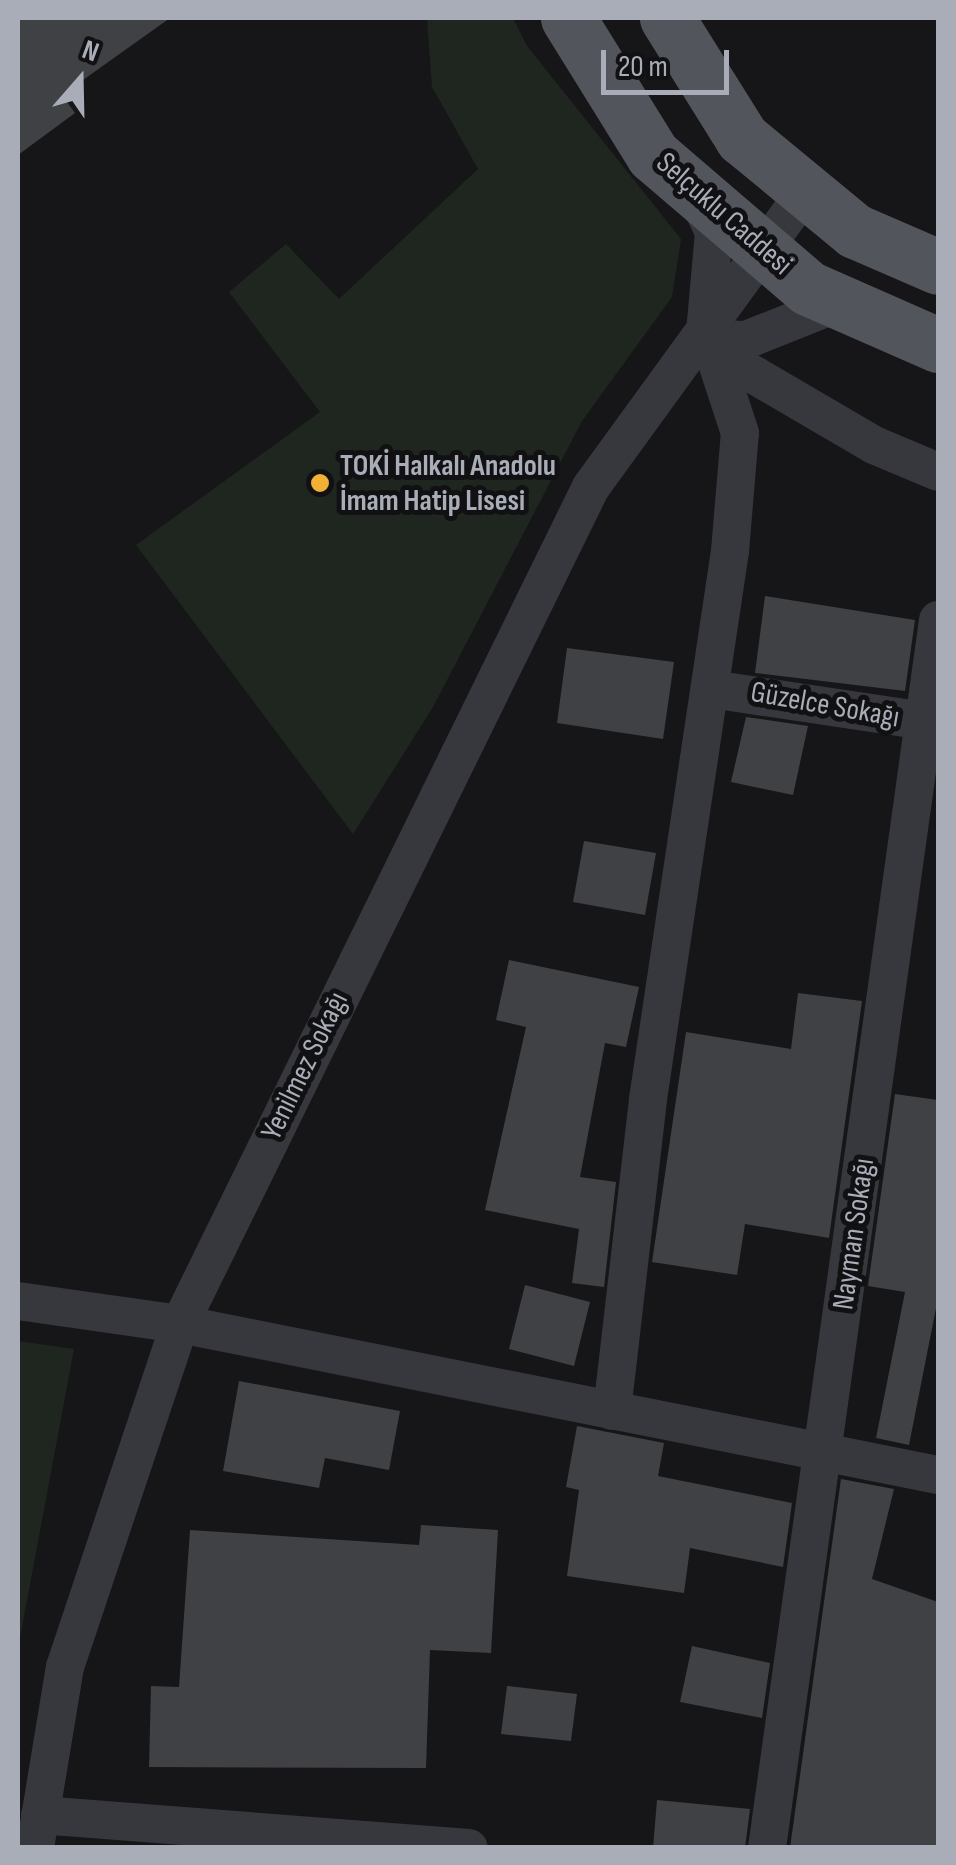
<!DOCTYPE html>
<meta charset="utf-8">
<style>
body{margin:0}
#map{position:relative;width:956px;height:1865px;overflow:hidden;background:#161618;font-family:"Sofia Sans Condensed",sans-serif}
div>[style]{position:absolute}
.green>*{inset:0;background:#1e261f}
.building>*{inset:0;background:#404145}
.minor>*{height:38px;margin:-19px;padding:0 19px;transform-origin:19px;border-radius:19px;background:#37383d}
.primary>*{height:55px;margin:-27.5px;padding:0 27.5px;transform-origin:27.5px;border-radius:27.5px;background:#53555c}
.dots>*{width:28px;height:28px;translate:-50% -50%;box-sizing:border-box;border:5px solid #111113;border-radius:50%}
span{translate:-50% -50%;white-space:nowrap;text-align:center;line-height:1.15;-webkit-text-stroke:10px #111113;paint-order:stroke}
.street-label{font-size:30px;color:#a8adb8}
.poi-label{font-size:30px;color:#a8adb8;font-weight:700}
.left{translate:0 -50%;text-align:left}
.frame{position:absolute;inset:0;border:20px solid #a8adb8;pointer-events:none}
.north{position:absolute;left:30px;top:30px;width:100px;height:100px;-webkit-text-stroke:8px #111113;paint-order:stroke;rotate:20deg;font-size:28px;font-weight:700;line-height:40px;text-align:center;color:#a8adb8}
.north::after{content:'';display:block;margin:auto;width:35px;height:45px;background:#a8adb8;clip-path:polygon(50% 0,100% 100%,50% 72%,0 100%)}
.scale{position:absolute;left:601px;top:50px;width:128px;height:45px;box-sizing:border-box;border:5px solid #a8adb8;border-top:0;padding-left:12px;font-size:30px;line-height:35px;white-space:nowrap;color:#a8adb8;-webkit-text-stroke:8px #111113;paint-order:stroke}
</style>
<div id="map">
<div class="green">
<div style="clip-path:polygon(427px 18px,513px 18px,527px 46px,681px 239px,672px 297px,582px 421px,433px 707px,353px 834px,136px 545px,320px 412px,229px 292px,286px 244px,339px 299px,478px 169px,432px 87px)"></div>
<div style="clip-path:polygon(18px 1341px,74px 1349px,18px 1649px)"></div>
</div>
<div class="building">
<div style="clip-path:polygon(18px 18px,170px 18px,62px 95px,75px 113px,18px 155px)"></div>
<div style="clip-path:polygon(765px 596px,915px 620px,905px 691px,755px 673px)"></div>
<div style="clip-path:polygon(567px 648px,674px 662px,663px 739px,557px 723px)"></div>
<div style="clip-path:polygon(746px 717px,808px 726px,793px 795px,731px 782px)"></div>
<div style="clip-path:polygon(584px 841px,656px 853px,645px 915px,573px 902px)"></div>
<div style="clip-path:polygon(509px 960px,639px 987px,626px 1047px,605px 1043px,580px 1177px,616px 1182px,604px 1287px,572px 1283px,579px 1229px,485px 1210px,526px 1027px,496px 1020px)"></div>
<div style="clip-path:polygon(798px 993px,862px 1001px,829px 1238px,745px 1224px,737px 1275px,652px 1262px,686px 1032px,791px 1049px)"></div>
<div style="clip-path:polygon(895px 1094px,938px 1100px,938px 1298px,909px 1445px,876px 1438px,905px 1292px,868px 1286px)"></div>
<div style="clip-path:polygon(525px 1285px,590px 1302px,574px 1366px,509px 1349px)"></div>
<div style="clip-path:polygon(239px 1381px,400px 1411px,389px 1470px,325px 1458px,319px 1488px,223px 1471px)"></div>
<div style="clip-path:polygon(577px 1426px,664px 1443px,658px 1476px,792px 1503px,783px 1567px,690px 1548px,684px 1593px,567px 1576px,579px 1490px,566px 1487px)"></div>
<div style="clip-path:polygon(841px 1479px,894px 1489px,872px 1579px,938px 1602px,938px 1848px,790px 1848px)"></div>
<div style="clip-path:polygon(421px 1525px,498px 1530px,491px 1653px,430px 1650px,426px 1768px,149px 1767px,151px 1686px,179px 1687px,190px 1530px,419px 1545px)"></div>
<div style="clip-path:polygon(692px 1646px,770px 1663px,762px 1718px,680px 1702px)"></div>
<div style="clip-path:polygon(507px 1686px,577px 1694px,571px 1741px,501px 1734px)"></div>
<div style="clip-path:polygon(657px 1800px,750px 1809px,745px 1848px,653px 1848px)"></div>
</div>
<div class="minor">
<div style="left:697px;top:196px;width:40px;rotate:65deg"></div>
<div style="left:714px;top:232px;width:100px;rotate:95.1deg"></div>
<div style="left:704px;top:339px;width:42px;rotate:1.4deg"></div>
<div style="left:746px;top:340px;width:102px;rotate:-21.8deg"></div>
<div style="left:708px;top:348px;width:192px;rotate:30.3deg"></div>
<div style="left:874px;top:445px;width:69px;rotate:22.9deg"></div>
<div style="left:711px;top:689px;width:230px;rotate:8.5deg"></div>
<div style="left:18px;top:1301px;width:164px;rotate:8.1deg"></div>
<div style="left:180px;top:1324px;width:773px;rotate:11.27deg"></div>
<div style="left:612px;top:1411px;width:314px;rotate:-83.4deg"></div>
<div style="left:648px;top:1099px;width:554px;rotate:-81.49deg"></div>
<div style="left:730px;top:551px;width:118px;rotate:-85.2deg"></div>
<div style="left:740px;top:433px;width:86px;rotate:-108.2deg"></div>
<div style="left:40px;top:1815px;width:430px;rotate:4.4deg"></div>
<div style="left:35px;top:1848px;width:183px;rotate:-80.6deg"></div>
<div style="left:65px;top:1667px;width:362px;rotate:-71.5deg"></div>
<div style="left:180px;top:1324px;width:932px;rotate:-63.85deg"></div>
<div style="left:591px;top:487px;width:366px;rotate:-54deg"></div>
<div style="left:767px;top:1848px;width:1240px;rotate:-82.07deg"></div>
</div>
<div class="primary">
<div style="left:568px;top:18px;width:161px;rotate:58.2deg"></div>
<div style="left:653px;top:155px;width:204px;rotate:40.6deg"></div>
<div style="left:808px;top:288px;width:142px;rotate:23.7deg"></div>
<div style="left:667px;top:18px;width:142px;rotate:58deg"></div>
<div style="left:742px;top:138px;width:146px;rotate:39.5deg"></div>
<div style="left:855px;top:231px;width:90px;rotate:23.4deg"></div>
</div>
<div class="dots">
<div style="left:320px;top:483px;background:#f2b134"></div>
</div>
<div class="street-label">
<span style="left:724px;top:214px;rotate:41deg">Selçuklu Caddesi</span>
<span style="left:825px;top:705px;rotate:10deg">Güzelce Sokağı</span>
<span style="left:305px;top:1066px;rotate:-64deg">Yenilmez Sokağı</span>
<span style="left:854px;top:1234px;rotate:-82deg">Nayman Sokağı</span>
</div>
<div class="poi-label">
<span class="left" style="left:340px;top:483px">TOKİ Halkalı Anadolu<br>İmam Hatip Lisesi</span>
</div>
<div class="frame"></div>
<div class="north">N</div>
<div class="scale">20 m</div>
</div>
